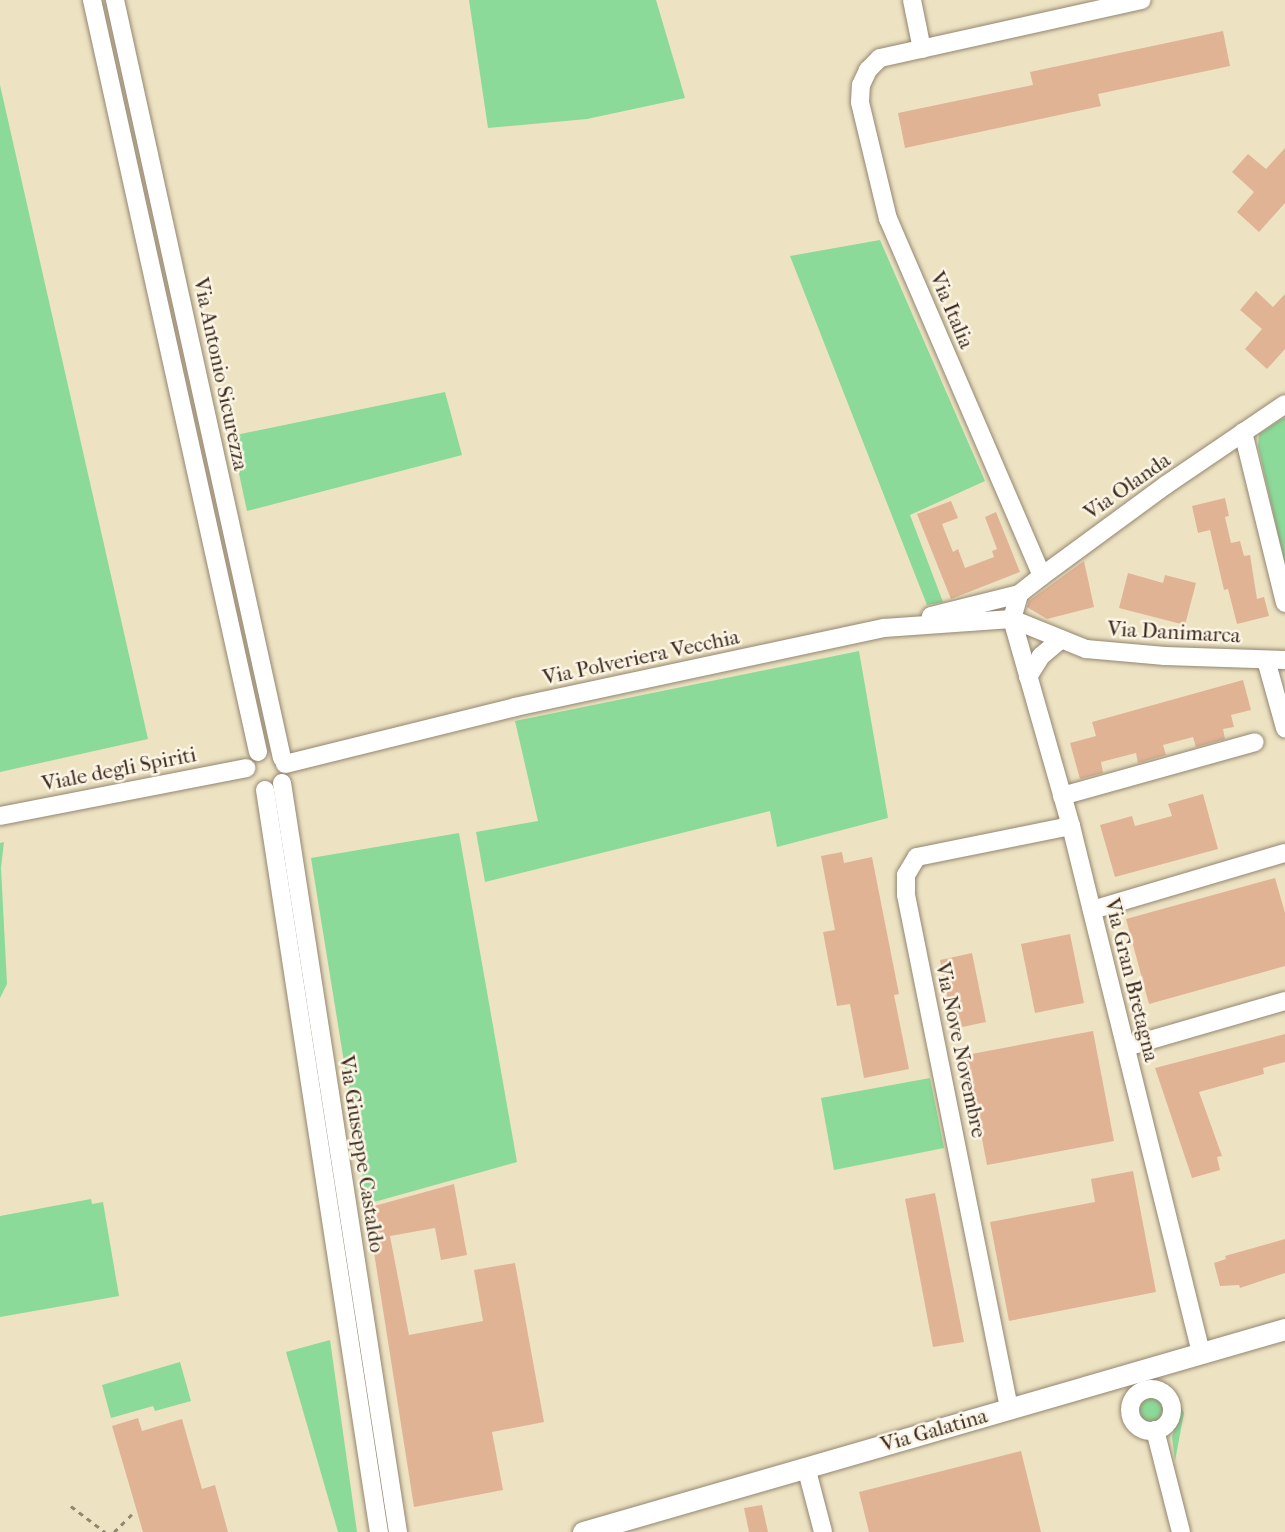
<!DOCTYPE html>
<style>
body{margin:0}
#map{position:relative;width:1285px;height:1532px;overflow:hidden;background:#ede3c3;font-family:"IM FELL French Canon",serif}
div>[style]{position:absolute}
.green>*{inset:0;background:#8bda99}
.round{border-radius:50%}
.building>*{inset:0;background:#e1b395}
.path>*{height:2.5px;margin-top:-1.25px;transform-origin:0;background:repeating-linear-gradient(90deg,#948670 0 5px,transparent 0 10px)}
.roads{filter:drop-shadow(0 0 2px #948670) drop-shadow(0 0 2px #948670)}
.minor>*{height:18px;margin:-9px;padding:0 9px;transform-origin:9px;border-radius:9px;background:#fff}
.minor>.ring{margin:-9px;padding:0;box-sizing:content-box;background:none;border:18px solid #fff;border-radius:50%}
.major>*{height:21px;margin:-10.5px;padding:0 10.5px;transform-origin:10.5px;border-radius:10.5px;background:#fff}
span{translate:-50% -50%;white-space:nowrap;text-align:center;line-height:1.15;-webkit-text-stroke:5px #fcf5e5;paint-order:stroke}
.street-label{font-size:21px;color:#3b2a1e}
</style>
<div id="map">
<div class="green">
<div style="clip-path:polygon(469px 0,656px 0,685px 98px,587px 119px,488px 128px)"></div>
<div style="clip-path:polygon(0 85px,148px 739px,0 772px)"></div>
<div style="clip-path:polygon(880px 240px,985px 481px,910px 515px,943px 602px,927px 605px,790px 256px)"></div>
<div style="clip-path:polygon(445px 392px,462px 455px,247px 511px,231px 436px)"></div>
<div style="clip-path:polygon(1285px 417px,1285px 564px,1258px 446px,1259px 434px)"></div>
<div style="clip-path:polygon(859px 651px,888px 818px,777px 847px,770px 811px,485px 882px,476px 832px,538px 821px,515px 721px)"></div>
<div style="clip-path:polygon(459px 833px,517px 1162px,367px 1204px,311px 858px)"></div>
<div style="clip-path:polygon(4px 842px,1px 868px,7px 984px,0 998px,0 843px)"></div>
<div style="clip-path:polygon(930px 1078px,944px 1148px,834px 1170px,821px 1098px)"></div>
<div style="clip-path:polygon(91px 1199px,92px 1204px,103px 1202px,119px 1296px,0 1317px,0 1216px)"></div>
<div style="clip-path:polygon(330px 1340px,357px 1532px,338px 1532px,286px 1352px)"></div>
<div style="clip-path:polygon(180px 1362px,191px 1401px,155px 1411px,153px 1406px,111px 1418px,102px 1385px)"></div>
<div class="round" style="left:1140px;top:1398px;width:24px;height:24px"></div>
<div style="clip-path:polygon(1181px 1406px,1184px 1413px,1175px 1461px,1172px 1437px)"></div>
</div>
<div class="building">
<div style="clip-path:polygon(1223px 31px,1230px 66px,1098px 94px,1101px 106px,905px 148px,898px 113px,1033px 85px,1030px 72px)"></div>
<div style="clip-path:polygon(1285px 148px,1285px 203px,1259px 232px,1237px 212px,1254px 192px,1232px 172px,1248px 154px,1266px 169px)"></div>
<div style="clip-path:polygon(1256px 291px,1273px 307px,1285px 294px,1285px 349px,1267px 369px,1245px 349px,1262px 329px,1240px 310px)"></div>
<div style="clip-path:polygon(1225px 498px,1229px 516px,1225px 517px,1231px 543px,1240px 541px,1244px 556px,1250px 555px,1257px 599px,1264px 597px,1269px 616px,1237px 624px,1228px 589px,1224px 590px,1210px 530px,1198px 533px,1192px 506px)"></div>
<div style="clip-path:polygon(951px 501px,958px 518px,942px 524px,953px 552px,958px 549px,965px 568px,994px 557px,992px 551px,997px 549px,985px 517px,996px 512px,1020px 572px,951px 599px,917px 514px)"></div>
<div style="clip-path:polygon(1084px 561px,1094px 607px,1047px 619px,1027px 607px,1029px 601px)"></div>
<div style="clip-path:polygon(1128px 573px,1163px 583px,1165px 575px,1196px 583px,1185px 625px,1119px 608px)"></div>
<div style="clip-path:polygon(1243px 680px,1251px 710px,1231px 715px,1234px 727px,1223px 729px,1225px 739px,1196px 747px,1193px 737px,1163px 745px,1166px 755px,1138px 763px,1136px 753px,1101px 762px,1103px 773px,1080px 779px,1070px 743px,1096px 736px,1092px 722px)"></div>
<div style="clip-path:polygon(1203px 794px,1218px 849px,1115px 877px,1100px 825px,1132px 816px,1135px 826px,1172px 816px,1168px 804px)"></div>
<div style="clip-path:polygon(842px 852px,844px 863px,872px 857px,899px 994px,894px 995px,909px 1069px,864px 1078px,850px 1004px,837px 1006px,823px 932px,835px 930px,821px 856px)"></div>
<div style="clip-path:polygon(1275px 878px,1285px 913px,1285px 966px,1149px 1004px,1126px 919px)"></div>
<div style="clip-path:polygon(1070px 934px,1084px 1003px,1035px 1013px,1021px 944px)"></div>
<div style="clip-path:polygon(972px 953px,986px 1022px,953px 1029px,940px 960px)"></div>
<div style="clip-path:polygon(1093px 1031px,1114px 1141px,987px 1165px,966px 1055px)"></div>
<div style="clip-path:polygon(1285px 1034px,1285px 1062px,1263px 1068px,1264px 1074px,1199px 1092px,1222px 1156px,1217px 1157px,1220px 1170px,1192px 1178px,1155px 1068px)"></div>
<div style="clip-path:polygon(1133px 1171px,1156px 1292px,1009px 1321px,990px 1222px,1095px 1202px,1091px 1179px)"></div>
<div style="clip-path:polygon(454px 1184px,467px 1255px,441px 1260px,435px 1228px,390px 1236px,409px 1335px,483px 1321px,474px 1270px,515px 1263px,544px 1422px,492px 1432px,503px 1490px,414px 1507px,367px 1208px)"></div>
<div style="clip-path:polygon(935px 1193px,964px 1342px,933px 1347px,905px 1199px)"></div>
<div style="clip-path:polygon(1285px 1239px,1285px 1273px,1240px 1288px,1239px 1285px,1220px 1286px,1214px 1263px,1226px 1259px,1225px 1256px)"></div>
<div style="clip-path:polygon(138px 1418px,142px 1431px,182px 1419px,202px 1489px,215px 1485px,228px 1532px,143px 1532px,112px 1426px)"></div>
<div style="clip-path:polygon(1021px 1451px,1041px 1532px,869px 1532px,859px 1492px)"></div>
<div style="clip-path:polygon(762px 1505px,768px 1532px,749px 1532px,744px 1508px)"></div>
</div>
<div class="path">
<div style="left:71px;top:1506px;width:43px;rotate:37.4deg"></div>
<div style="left:114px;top:1532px;width:25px;rotate:-45deg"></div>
</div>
<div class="roads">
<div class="minor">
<div style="left:92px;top:0;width:770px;rotate:77.55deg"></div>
<div style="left:115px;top:0;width:776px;rotate:77.58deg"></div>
<div style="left:912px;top:0;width:50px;rotate:78.5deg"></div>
<div style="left:1243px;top:432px;width:176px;rotate:76.2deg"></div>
<div style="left:1042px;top:576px;width:389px;rotate:-113.3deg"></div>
<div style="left:888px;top:219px;width:120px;rotate:-103.5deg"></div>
<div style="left:860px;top:102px;width:17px;rotate:-87deg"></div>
<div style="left:861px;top:85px;width:17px;rotate:-65deg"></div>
<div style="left:868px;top:70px;width:17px;rotate:-45deg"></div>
<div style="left:880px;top:58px;width:268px;rotate:-12.5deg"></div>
<div style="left:931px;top:616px;width:91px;rotate:-14deg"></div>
<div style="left:1012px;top:619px;width:215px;rotate:74.1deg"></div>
<div style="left:1071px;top:826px;width:543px;rotate:76.14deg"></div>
<div style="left:1012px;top:619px;width:26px;rotate:-74deg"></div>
<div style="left:1019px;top:594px;width:29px;rotate:-38deg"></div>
<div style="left:1042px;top:576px;width:154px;rotate:-36.3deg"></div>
<div style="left:1166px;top:485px;width:144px;rotate:-34.2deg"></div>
<div style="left:1266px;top:660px;width:71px;rotate:74.4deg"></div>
<div style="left:1028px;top:677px;width:25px;rotate:-58deg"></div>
<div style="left:1041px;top:656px;width:26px;rotate:-40deg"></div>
<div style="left:285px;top:764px;width:237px;rotate:-13.9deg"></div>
<div style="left:515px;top:707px;width:377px;rotate:-12.1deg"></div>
<div style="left:884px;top:628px;width:128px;rotate:-4deg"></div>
<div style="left:1012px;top:619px;width:80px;rotate:22.1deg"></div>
<div style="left:1086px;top:649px;width:79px;rotate:5.1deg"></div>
<div style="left:1165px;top:656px;width:120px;rotate:1.9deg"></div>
<div style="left:282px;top:783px;width:758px;rotate:81.2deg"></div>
<div style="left:265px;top:790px;width:751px;rotate:81.27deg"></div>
<div style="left:1062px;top:796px;width:200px;rotate:-15.6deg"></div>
<div style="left:0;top:816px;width:251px;rotate:-11deg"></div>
<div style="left:1092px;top:910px;width:201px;rotate:-16.5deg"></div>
<div style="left:1126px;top:1047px;width:166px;rotate:-16.1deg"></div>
<div class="ring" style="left:1130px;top:1389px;width:24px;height:24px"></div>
<div style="left:1009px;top:1408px;width:523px;rotate:-101.35deg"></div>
<div style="left:906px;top:895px;width:20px;rotate:-90deg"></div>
<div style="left:906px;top:875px;width:21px;rotate:-59deg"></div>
<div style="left:917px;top:857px;width:157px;rotate:-11.4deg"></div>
<div style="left:1155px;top:1430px;width:105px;rotate:75.7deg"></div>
<div style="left:806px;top:1467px;width:67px;rotate:75.3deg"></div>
</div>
<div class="major">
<div style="left:583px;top:1532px;width:731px;rotate:-16.13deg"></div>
</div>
</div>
<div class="street-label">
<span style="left:952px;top:310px;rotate:67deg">Via Italia</span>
<span style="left:221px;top:374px;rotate:78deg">Via Antonio Sicurezza</span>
<span style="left:1127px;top:486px;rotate:-35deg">Via Olanda</span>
<span style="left:1174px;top:632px;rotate:3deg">Via Danimarca</span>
<span style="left:641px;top:657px;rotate:-12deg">Via Polveriera Vecchia</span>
<span style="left:119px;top:769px;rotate:-11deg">Viale degli Spiriti</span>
<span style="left:1132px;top:980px;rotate:76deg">Via Gran Bretagna</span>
<span style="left:961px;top:1050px;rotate:78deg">Via Nove Novembre</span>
<span style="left:362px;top:1154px;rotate:81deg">Via Giuseppe Castaldo</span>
<span style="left:934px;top:1430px;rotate:-16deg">Via Galatina</span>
</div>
</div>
